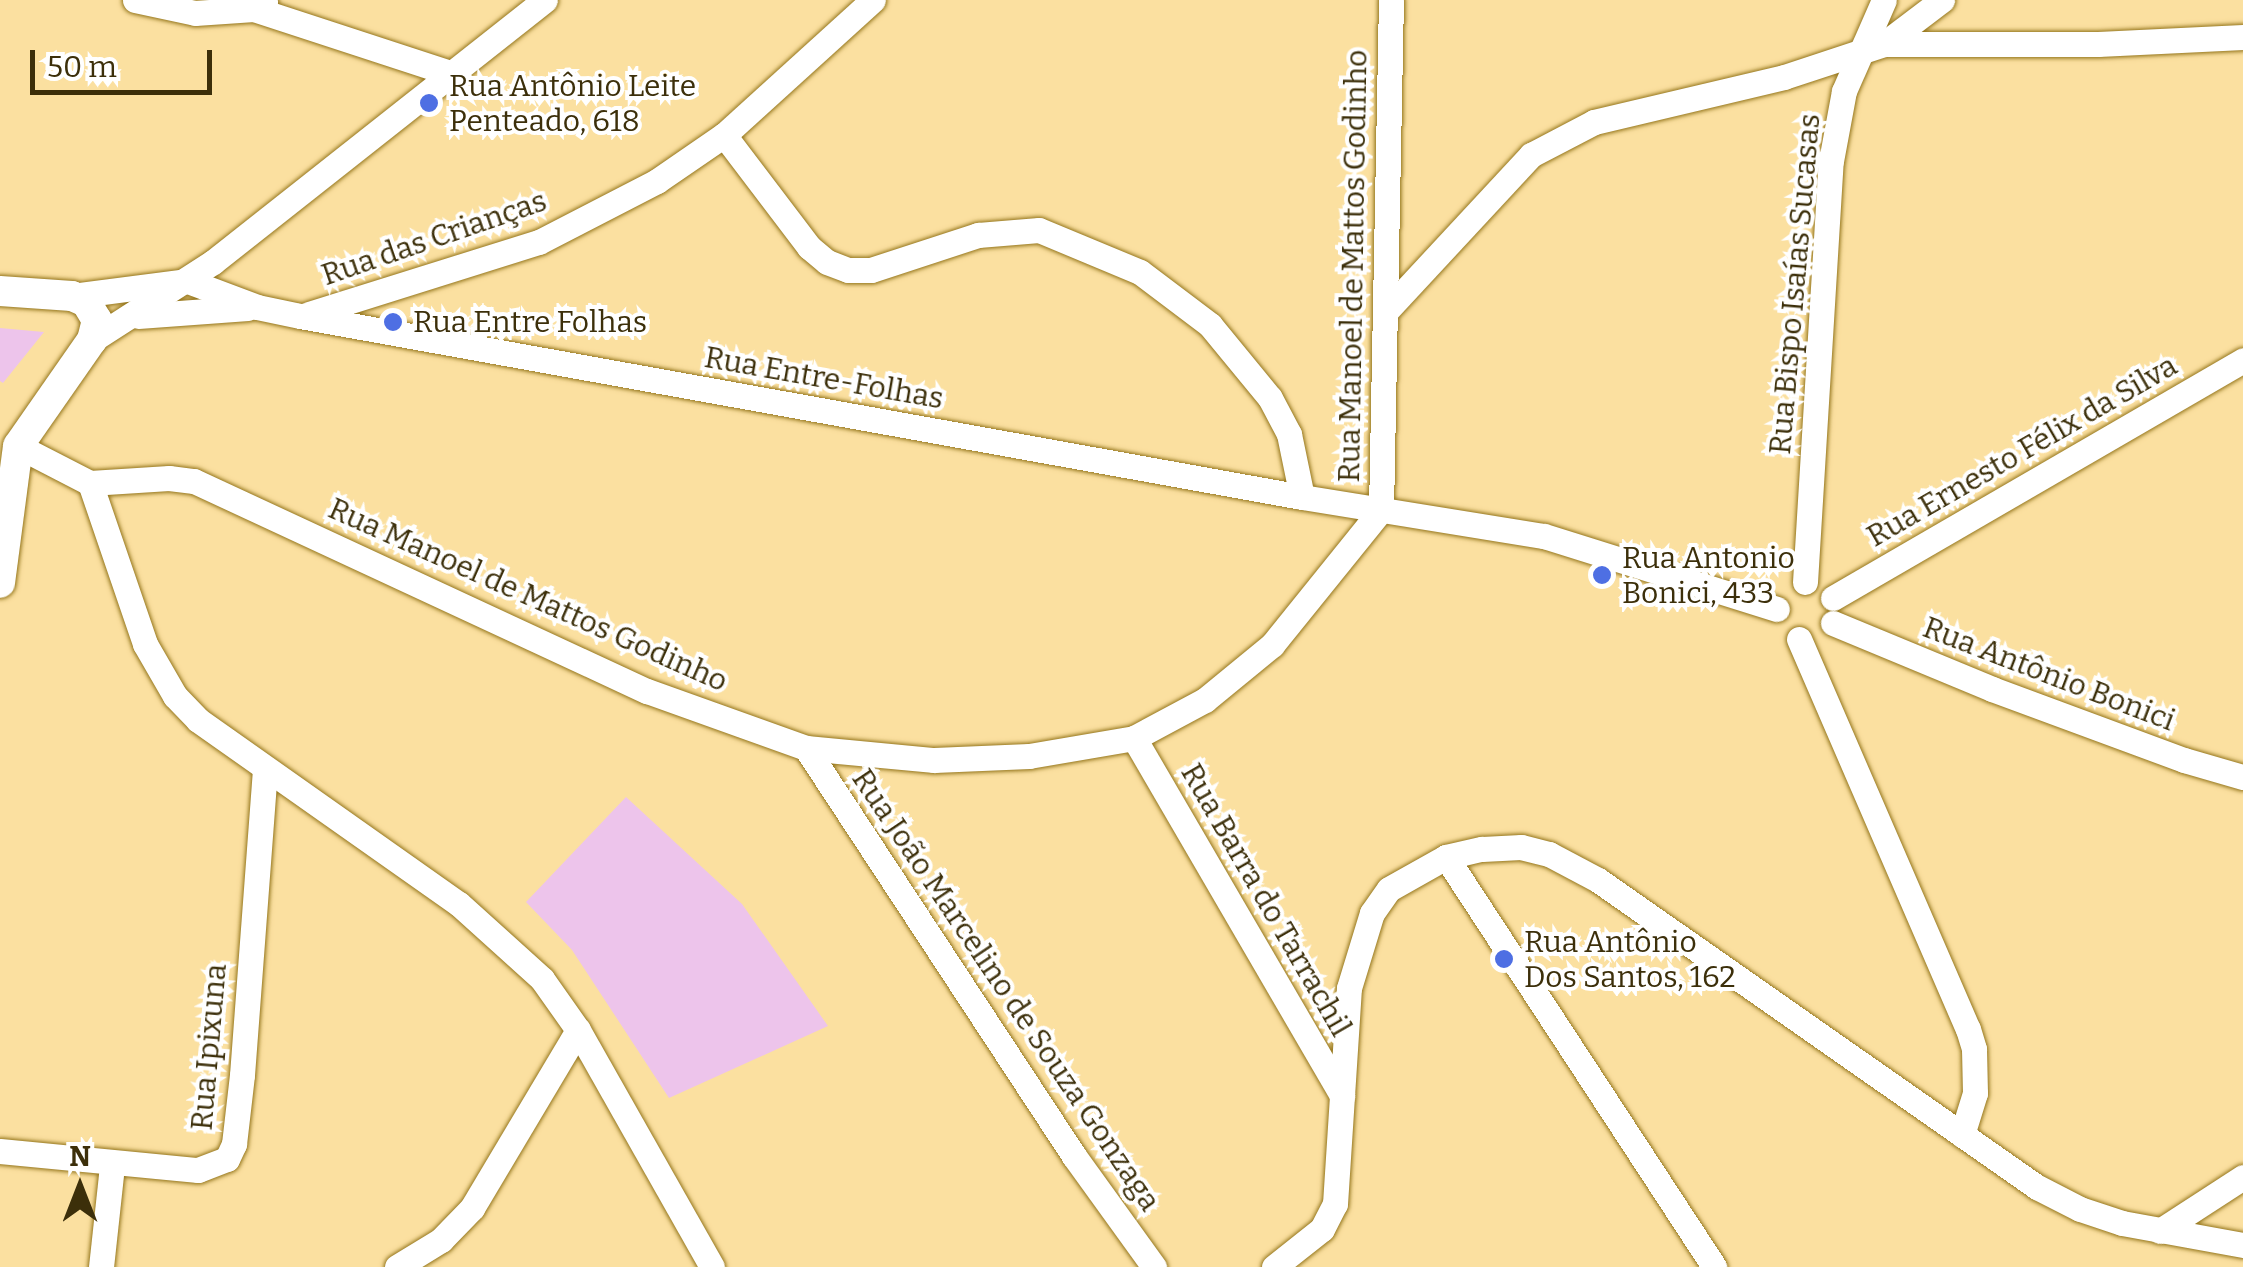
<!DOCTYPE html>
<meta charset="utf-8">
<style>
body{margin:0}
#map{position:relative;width:2243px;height:1267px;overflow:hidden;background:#fbe0a0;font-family:Bitter,serif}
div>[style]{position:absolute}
.green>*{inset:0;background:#edc4eb}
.roads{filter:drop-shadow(0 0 2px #95761c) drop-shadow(0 0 2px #95761c)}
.minor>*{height:25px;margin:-12.5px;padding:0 12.5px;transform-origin:12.5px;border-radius:12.5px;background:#fff}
.tertiary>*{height:30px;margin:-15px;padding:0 15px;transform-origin:15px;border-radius:15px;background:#fff}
.dots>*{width:28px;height:28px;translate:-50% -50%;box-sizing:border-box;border:5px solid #fff;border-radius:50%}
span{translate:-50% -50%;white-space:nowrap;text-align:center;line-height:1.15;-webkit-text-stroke:8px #fff;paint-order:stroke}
.poi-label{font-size:30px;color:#3c2f0a}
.left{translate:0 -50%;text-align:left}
.street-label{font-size:30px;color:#3c2f0a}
.north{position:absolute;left:30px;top:1137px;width:100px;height:100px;-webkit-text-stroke:8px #fff;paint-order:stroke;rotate:0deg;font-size:28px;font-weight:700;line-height:40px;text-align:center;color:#3c2f0a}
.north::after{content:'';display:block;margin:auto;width:35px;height:45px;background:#3c2f0a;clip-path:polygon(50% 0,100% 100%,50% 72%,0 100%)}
.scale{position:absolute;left:30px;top:50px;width:182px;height:45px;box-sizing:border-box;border:5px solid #3c2f0a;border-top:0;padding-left:12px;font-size:30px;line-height:35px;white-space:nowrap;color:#3c2f0a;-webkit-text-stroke:8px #fff;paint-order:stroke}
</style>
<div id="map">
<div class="green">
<div style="clip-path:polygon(0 328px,44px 332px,3px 383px,0 381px)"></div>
<div style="clip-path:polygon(626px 797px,742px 904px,828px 1026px,669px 1098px,572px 950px,526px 902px)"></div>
</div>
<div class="roads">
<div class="minor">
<div style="left:135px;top:0;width:61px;rotate:12.2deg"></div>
<div style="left:195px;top:13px;width:59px;rotate:-3.9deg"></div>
<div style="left:254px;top:9px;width:13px;rotate:-32deg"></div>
<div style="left:254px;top:9px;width:206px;rotate:18.1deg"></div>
<div style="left:1884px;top:44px;width:73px;rotate:-37.2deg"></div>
<div style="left:724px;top:135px;width:141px;rotate:52.8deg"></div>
<div style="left:809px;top:247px;width:23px;rotate:40deg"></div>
<div style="left:827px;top:262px;width:22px;rotate:21deg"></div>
<div style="left:848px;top:270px;width:23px"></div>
<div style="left:871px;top:270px;width:113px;rotate:-18.1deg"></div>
<div style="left:978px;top:235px;width:61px;rotate:-4.7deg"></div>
<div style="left:1039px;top:230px;width:109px;rotate:22.6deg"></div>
<div style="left:1140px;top:272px;width:88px;rotate:37.1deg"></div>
<div style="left:1210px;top:325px;width:94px;rotate:50.6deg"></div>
<div style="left:1270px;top:398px;width:41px;rotate:62.2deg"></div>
<div style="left:1289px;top:434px;width:64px;rotate:78.3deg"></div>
<div style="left:72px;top:296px;width:117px;rotate:-7.4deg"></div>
<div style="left:188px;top:281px;width:74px;rotate:20.6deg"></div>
<div style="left:257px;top:307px;width:44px;rotate:11.8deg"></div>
<div style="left:300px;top:316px;width:1018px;rotate:10.24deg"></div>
<div style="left:1302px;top:497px;width:245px;rotate:9.2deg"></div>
<div style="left:1544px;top:536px;width:244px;rotate:17.4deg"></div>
<div style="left:1387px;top:310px;width:212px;rotate:-47.1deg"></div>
<div style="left:1531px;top:155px;width:71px;rotate:-27.6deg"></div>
<div style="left:1594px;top:122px;width:195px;rotate:-13.3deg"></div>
<div style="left:1784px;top:77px;width:105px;rotate:-18.3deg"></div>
<div style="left:1884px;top:44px;width:214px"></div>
<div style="left:2098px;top:44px;width:145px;rotate:-2.8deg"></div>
<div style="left:309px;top:314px;width:241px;rotate:-17.4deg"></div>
<div style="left:539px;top:242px;width:133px;rotate:-27.3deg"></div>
<div style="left:657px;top:181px;width:81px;rotate:-34.5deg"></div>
<div style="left:724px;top:135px;width:201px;rotate:-42.2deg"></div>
<div style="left:138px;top:316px;width:110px;rotate:-4.2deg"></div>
<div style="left:92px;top:340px;width:144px;rotate:-32.8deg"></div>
<div style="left:213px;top:262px;width:423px;rotate:-38.3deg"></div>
<div style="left:18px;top:446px;width:81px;rotate:27.2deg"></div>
<div style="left:90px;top:483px;width:79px;rotate:-3.6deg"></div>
<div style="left:169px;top:478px;width:25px;rotate:7deg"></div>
<div style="left:194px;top:481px;width:499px;rotate:24.9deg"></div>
<div style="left:647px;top:691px;width:169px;rotate:19.7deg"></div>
<div style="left:806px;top:748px;width:129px;rotate:5.4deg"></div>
<div style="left:934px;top:760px;width:95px;rotate:-2.4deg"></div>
<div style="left:1029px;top:756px;width:107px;rotate:-9.7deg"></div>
<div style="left:1134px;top:738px;width:81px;rotate:-28.2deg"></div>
<div style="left:1205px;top:700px;width:87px;rotate:-39.4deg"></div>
<div style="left:1272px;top:645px;width:174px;rotate:-51.1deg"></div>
<div style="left:1381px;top:510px;width:510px;rotate:-88.88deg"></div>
<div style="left:90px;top:483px;width:170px;rotate:71.1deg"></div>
<div style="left:145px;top:644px;width:60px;rotate:60deg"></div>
<div style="left:175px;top:696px;width:33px;rotate:46deg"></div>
<div style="left:198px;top:720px;width:319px;rotate:35.2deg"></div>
<div style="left:459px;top:904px;width:112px;rotate:42.1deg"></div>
<div style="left:542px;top:979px;width:62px;rotate:54.8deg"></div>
<div style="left:578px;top:1030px;width:272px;rotate:60.5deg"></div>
<div style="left:1805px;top:582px;width:422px;rotate:-86.5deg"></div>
<div style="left:1831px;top:161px;width:71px;rotate:-79.5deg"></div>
<div style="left:1844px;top:91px;width:99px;rotate:-66.3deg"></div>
<div style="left:1833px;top:598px;width:474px;rotate:-30.1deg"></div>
<div style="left:1833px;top:623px;width:172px;rotate:22.5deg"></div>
<div style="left:1992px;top:689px;width:205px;rotate:20.3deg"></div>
<div style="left:2184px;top:760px;width:61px;rotate:16.1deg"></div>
<div style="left:1799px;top:639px;width:425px;rotate:66.6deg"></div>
<div style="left:1968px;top:1029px;width:21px;rotate:73deg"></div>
<div style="left:1974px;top:1049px;width:44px;rotate:88.7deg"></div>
<div style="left:1975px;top:1093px;width:44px;rotate:107.2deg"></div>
<div style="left:1134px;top:738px;width:414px;rotate:59.8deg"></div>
<div style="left:806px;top:748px;width:488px;rotate:56.7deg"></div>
<div style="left:1074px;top:1156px;width:137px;rotate:54.2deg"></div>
<div style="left:1446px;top:857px;width:490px;rotate:56.8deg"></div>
<div style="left:0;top:1151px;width:199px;rotate:5.5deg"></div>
<div style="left:198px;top:1170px;width:31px;rotate:-21deg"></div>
<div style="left:227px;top:1159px;width:17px;rotate:-65deg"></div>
<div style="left:234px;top:1144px;width:69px;rotate:-83.4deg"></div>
<div style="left:242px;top:1075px;width:307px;rotate:-85.7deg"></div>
<div style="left:2160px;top:1231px;width:99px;rotate:-33deg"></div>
<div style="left:101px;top:1267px;width:103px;rotate:-83.8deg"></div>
<div style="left:397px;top:1267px;width:52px;rotate:-31.5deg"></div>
<div style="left:441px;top:1240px;width:45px;rotate:-45.9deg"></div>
<div style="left:472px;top:1208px;width:207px;rotate:-59.2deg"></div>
<div style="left:1274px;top:1267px;width:61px;rotate:-38.4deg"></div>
<div style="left:1322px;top:1229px;width:28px;rotate:-63deg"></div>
<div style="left:1335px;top:1204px;width:216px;rotate:-86.3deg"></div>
<div style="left:1349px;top:988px;width:78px;rotate:-73deg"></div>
<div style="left:1372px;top:913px;width:29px;rotate:-55deg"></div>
<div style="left:1389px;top:889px;width:65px;rotate:-29.3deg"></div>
<div style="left:1446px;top:857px;width:37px;rotate:-13deg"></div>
<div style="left:1482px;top:849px;width:39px;rotate:-3deg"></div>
<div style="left:1521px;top:847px;width:29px;rotate:14deg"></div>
<div style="left:1549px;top:854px;width:55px;rotate:28deg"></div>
<div style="left:1598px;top:880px;width:536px;rotate:34.97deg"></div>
<div style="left:2037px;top:1187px;width:48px;rotate:27.1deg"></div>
<div style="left:2080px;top:1209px;width:44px;rotate:18.4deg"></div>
<div style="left:2122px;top:1223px;width:123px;rotate:10.3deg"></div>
</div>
<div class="tertiary">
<div style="left:0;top:291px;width:72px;rotate:4deg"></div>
<div style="left:72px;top:296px;width:15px;rotate:23deg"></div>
<div style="left:86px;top:302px;width:21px;rotate:59deg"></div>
<div style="left:97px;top:320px;width:21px;rotate:104deg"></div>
<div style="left:92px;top:340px;width:129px;rotate:124.9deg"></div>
<div style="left:18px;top:446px;width:138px;rotate:97.5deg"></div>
</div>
</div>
<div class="dots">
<div style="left:429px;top:103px;background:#4e6fe3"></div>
<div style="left:393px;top:322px;background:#4e6fe3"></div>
<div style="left:1602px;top:575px;background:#4e6fe3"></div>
<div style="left:1504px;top:959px;background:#4e6fe3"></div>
</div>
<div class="poi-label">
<span class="left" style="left:449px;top:103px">Rua Antônio Leite<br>Penteado, 618</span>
<span class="left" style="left:413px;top:322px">Rua Entre Folhas</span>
<span class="left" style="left:1622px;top:575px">Rua Antonio<br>Bonici, 433</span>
<span class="left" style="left:1524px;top:959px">Rua Antônio<br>Dos Santos, 162</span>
</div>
<div class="street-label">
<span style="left:434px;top:238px;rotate:-19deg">Rua das Crianças</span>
<span style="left:1353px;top:266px;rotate:-89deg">Rua Manoel de Mattos Godinho</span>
<span style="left:1795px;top:284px;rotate:-85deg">Rua Bispo Isaías Sucasas</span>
<span style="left:824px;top:378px;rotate:10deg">Rua Entre-Folhas</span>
<span style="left:2022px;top:451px;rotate:-30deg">Rua Ernesto Félix da Silva</span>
<span style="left:528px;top:595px;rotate:24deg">Rua Manoel de Mattos Godinho</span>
<span style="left:2049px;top:674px;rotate:21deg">Rua Antônio Bonici</span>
<span style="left:1266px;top:900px;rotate:60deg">Rua Barra do Tarrachil</span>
<span style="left:1006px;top:990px;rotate:56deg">Rua João Marcelino de Souza Gonzaga</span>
<span style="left:209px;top:1047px;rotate:-85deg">Rua Ipixuna</span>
</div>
<div class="north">N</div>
<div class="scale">50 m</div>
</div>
